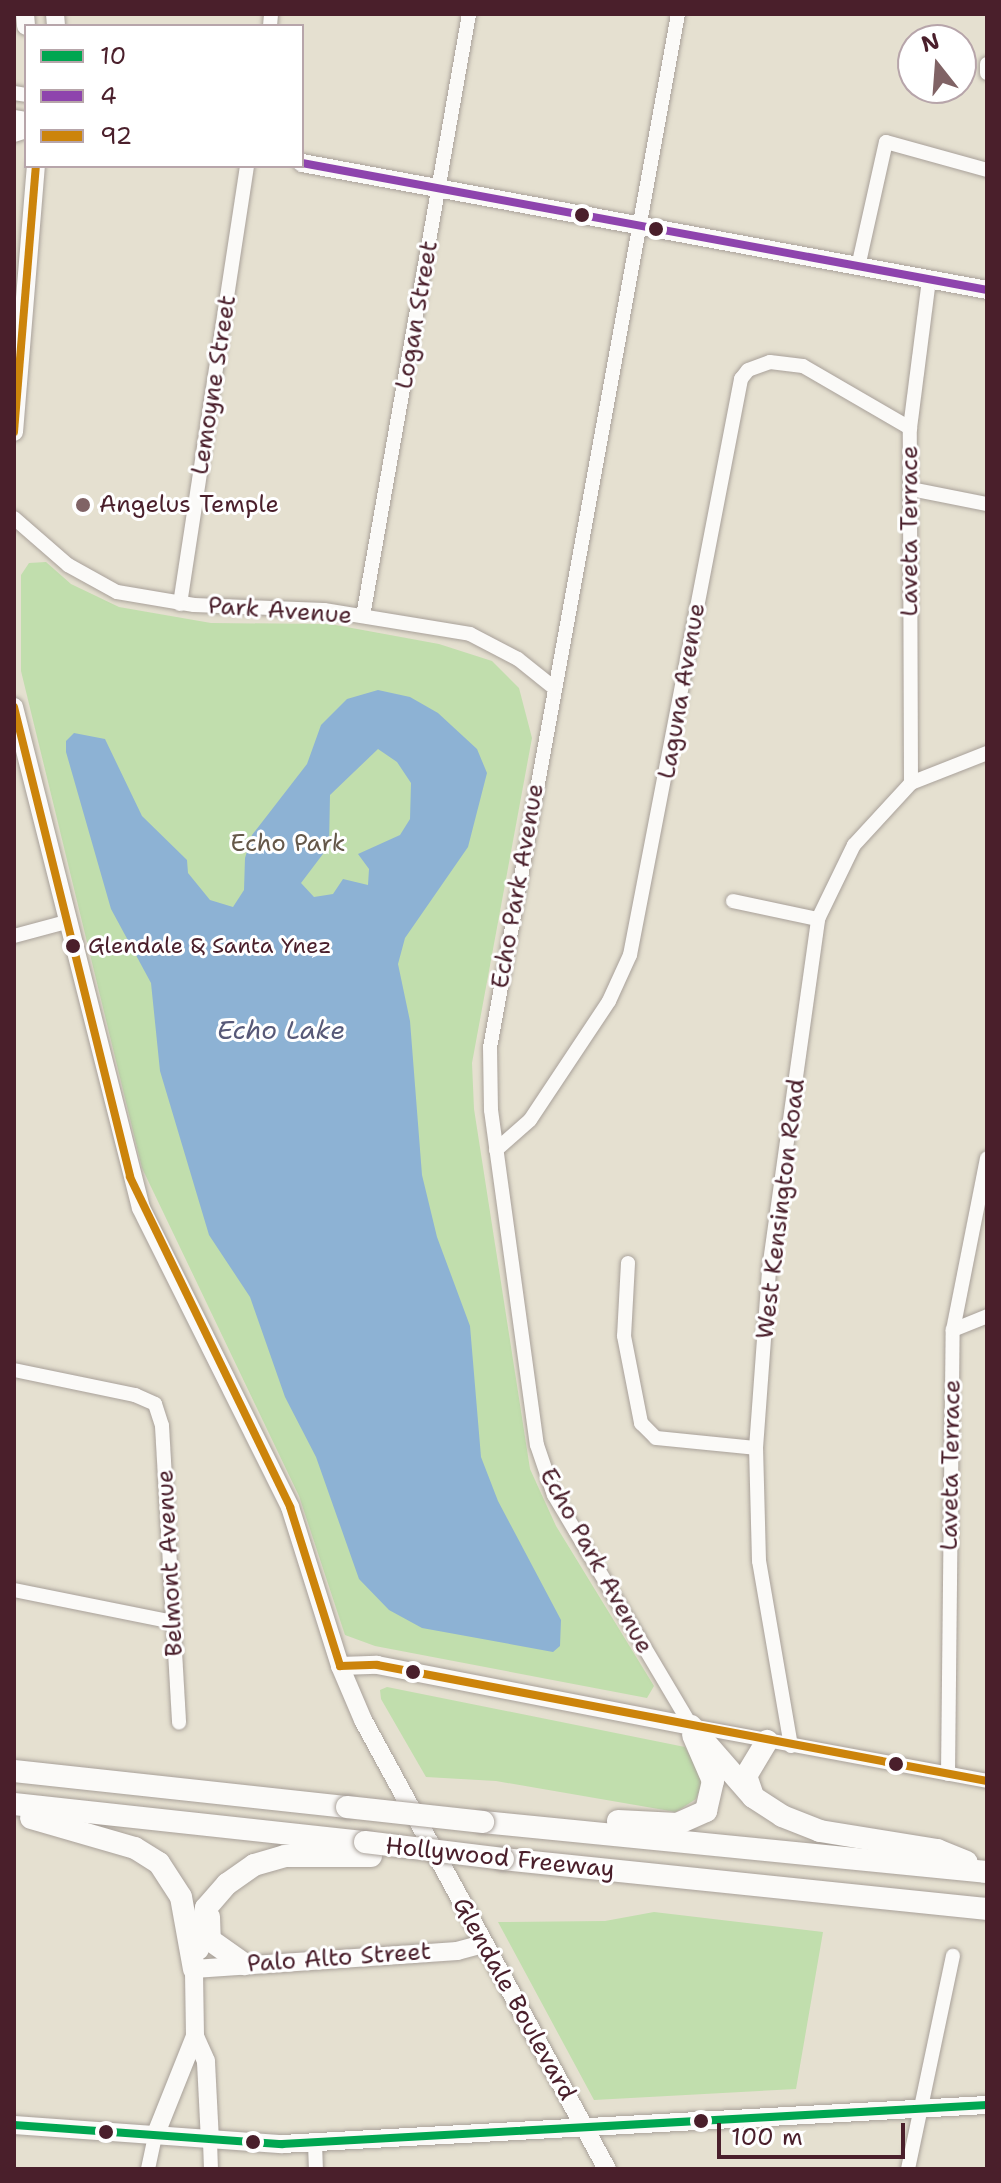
<!DOCTYPE html>
<style>
body{margin:0}
#map{position:relative;width:1001px;height:2183px;overflow:hidden;background:#e5e0d0;font-family:"Shantell Sans",sans-serif}
div>[style]{position:absolute}
.green>*{inset:0;background:#c1dead}
.water>*{inset:0;background:#8db2d4}
.roads{filter:drop-shadow(0 0 2px #a9a19a) drop-shadow(0 0 2px #a9a19a)}
.minor>*{height:14px;margin:-7px;padding:0 7px;transform-origin:7px;border-radius:7px;background:#fbfaf8}
.major>*{height:18px;margin:-9px;padding:0 9px;transform-origin:9px;border-radius:9px;background:#fbfaf8}
.highway>*{height:22px;margin:-11px;padding:0 11px;transform-origin:11px;border-radius:11px;background:#fbfaf8}
.bridges{filter:drop-shadow(0 0 2px #a9a19a) drop-shadow(0 0 2px #a9a19a)}
.highway-bridge>*{height:22px;margin:-11px;padding:0 11px;transform-origin:11px;border-radius:11px;background:#fbfaf8}
.bus-1>*{height:8px;margin:-4px;padding:0 4px;transform-origin:4px;border-radius:4px;background:#00a651}
.bus-2>*{height:8px;margin:-4px;padding:0 4px;transform-origin:4px;border-radius:4px;background:#8e44ad}
.bus-3>*{height:8px;margin:-4px;padding:0 4px;transform-origin:4px;border-radius:4px;background:#cc840b}
.dots>*{width:22px;height:22px;translate:-50% -50%;box-sizing:border-box;border:4px solid #fff;border-radius:50%}
span{translate:-50% -50%;white-space:nowrap;text-align:center;line-height:1.15;-webkit-text-stroke:6px #fff;paint-order:stroke}
.bus-label{font-size:22px;color:#4a1f2b}
.left{translate:0 -50%;text-align:left}
.street-label{font-size:24px;color:#4a1f2b}
.poi-label{font-size:24px;color:#4a1f2b}
.park-label{font-size:24px;color:#655849}
.water-label{font-size:26px;color:#575978;font-style:italic}
.frame{position:absolute;inset:0;border:16px solid #4a1f2b;pointer-events:none}
.legend{position:absolute;left:24px;top:24px;width:280px;height:144px;box-sizing:border-box;background:#fff;border:2px solid #b7a5aa;margin:0;padding:10px 14px;list-style:none;font-size:24px;color:#4a1f2b}
.legend li{display:flex;align-items:center;gap:16px;height:40px}
.legend b{width:40px;border:2px solid #b7a5aa}
.north{position:absolute;left:897px;top:24px;width:80px;height:80px;box-sizing:border-box;background:#fff;border:2px solid #b7a5aa;border-radius:50%;rotate:343deg;font-size:22px;font-weight:700;line-height:32px;text-align:center;color:#4a1f2b}
.north::after{content:'';display:block;margin:auto;width:28px;height:36px;background:#806365;clip-path:polygon(50% 0,100% 100%,50% 72%,0 100%)}
.scale{position:absolute;left:717px;top:2123px;width:188px;height:36px;box-sizing:border-box;border:4px solid #4a1f2b;border-top:0;padding-left:10px;font-size:24px;line-height:28px;white-space:nowrap;color:#4a1f2b;-webkit-text-stroke:6px #fff;paint-order:stroke}
</style>
<div id="map">
<div class="green">
<div style="clip-path:polygon(46px 562px,71px 584px,119px 607px,211px 623px,330px 624px,439px 644px,492px 661px,519px 688px,532px 738px,472px 1063px,474px 1109px,530px 1469px,556px 1526px,654px 1686px,647px 1698px,375px 1646px,345px 1635px,299px 1496px,142px 1168px,21px 671px,21px 575px,29px 563px)"></div>
<div style="clip-path:polygon(387px 1687px,685px 1747px,700px 1773px,701px 1786px,696px 1799px,676px 1812px,496px 1781px,426px 1777px,381px 1699px,380px 1690px)"></div>
<div style="clip-path:polygon(654px 1912px,823px 1932px,796px 2089px,594px 2100px,498px 1922px,605px 1921px)"></div>
</div>
<div class="water">
<div style="clip-path:polygon(evenodd,378px 690px,410px 697px,438px 713px,477px 749px,487px 773px,468px 847px,405px 938px,398px 964px,410px 1021px,422px 1175px,437px 1237px,470px 1326px,481px 1457px,498px 1501px,561px 1620px,560px 1646px,553px 1652px,422px 1628px,389px 1610px,359px 1579px,316px 1457px,285px 1397px,250px 1297px,209px 1235px,160px 1071px,151px 983px,111px 909px,66px 752px,66px 741px,74px 733px,105px 739px,142px 816px,187px 860px,188px 873px,210px 900px,233px 907px,244px 890px,245px 858px,252px 835px,307px 764px,321px 725px,347px 699px,378px 690px,378px 749px,397px 762px,411px 783px,410px 819px,400px 835px,358px 854px,369px 869px,368px 885px,343px 879px,333px 894px,314px 897px,301px 883px,329px 846px,330px 795px,378px 749px)"></div>
</div>
<div class="roads">
<div class="minor">
<div style="left:678px;top:14px;width:1050px;rotate:100.31deg"></div>
<div style="left:490px;top:1047px;width:63px;rotate:89.1deg"></div>
<div style="left:491px;top:1110px;width:338px;rotate:82.2deg"></div>
<div style="left:537px;top:1445px;width:53px;rotate:71.2deg"></div>
<div style="left:554px;top:1495px;width:269px;rotate:59.3deg"></div>
<div style="left:691px;top:1726px;width:301px;rotate:10.5deg"></div>
<div style="left:270px;top:26px;width:12px;rotate:-85deg"></div>
<div style="left:987px;top:64px;width:9px;rotate:90deg"></div>
<div style="left:14px;top:93px;width:12px;rotate:9deg"></div>
<div style="left:14px;top:117px;width:12px;rotate:9deg"></div>
<div style="left:858px;top:267px;width:128px;rotate:-77.4deg"></div>
<div style="left:886px;top:142px;width:105px;rotate:15.5deg"></div>
<div style="left:911px;top:489px;width:77px;rotate:11.2deg"></div>
<div style="left:14px;top:518px;width:72px;rotate:41deg"></div>
<div style="left:68px;top:565px;width:56px;rotate:28.9deg"></div>
<div style="left:117px;top:592px;width:78px;rotate:9.6deg"></div>
<div style="left:194px;top:605px;width:130px;rotate:2.2deg"></div>
<div style="left:324px;top:610px;width:148px;rotate:9.3deg"></div>
<div style="left:470px;top:634px;width:54px;rotate:27.5deg"></div>
<div style="left:518px;top:659px;width:45px;rotate:38.7deg"></div>
<div style="left:180px;top:604px;width:443px;rotate:-81.3deg"></div>
<div style="left:363px;top:616px;width:611px;rotate:-80.01deg"></div>
<div style="left:911px;top:783px;width:355px;rotate:-90.2deg"></div>
<div style="left:910px;top:428px;width:149px;rotate:-82.7deg"></div>
<div style="left:733px;top:901px;width:87px;rotate:12deg"></div>
<div style="left:14px;top:936px;width:54px;rotate:-15.1deg"></div>
<div style="left:496px;top:1150px;width:45px;rotate:-41.4deg"></div>
<div style="left:530px;top:1120px;width:143px;rotate:-56.4deg"></div>
<div style="left:609px;top:1001px;width:51px;rotate:-65.5deg"></div>
<div style="left:630px;top:955px;width:587px;rotate:-79.09deg"></div>
<div style="left:741px;top:379px;width:11px;rotate:-52deg"></div>
<div style="left:748px;top:370px;width:23px;rotate:-20deg"></div>
<div style="left:770px;top:362px;width:33px;rotate:7deg"></div>
<div style="left:803px;top:366px;width:124px;rotate:30.1deg"></div>
<div style="left:628px;top:1263px;width:73px;rotate:93.1deg"></div>
<div style="left:624px;top:1336px;width:89px;rotate:78.9deg"></div>
<div style="left:641px;top:1423px;width:21px;rotate:45deg"></div>
<div style="left:656px;top:1438px;width:100px;rotate:5.7deg"></div>
<div style="left:953px;top:1330px;width:37px;rotate:-22deg"></div>
<div style="left:14px;top:1370px;width:124px;rotate:11.7deg"></div>
<div style="left:135px;top:1395px;width:22px;rotate:24deg"></div>
<div style="left:155px;top:1404px;width:23px;rotate:72deg"></div>
<div style="left:162px;top:1426px;width:297px;rotate:86.7deg"></div>
<div style="left:14px;top:1590px;width:161px;rotate:11.4deg"></div>
<div style="left:791px;top:1746px;width:188px;rotate:-99.8deg"></div>
<div style="left:759px;top:1561px;width:113px;rotate:-91.5deg"></div>
<div style="left:756px;top:1448px;width:179px;rotate:-85.8deg"></div>
<div style="left:769px;top:1269px;width:353px;rotate:-82deg"></div>
<div style="left:818px;top:919px;width:82px;rotate:-64.1deg"></div>
<div style="left:854px;top:845px;width:84px;rotate:-47.4deg"></div>
<div style="left:911px;top:783px;width:82px;rotate:-21.5deg"></div>
<div style="left:948px;top:1774px;width:444px;rotate:-89.4deg"></div>
<div style="left:953px;top:1330px;width:175px;rotate:-78.8deg"></div>
<div style="left:210px;top:2141px;width:28px;rotate:88deg"></div>
<div style="left:315px;top:2143px;width:26px;rotate:88deg"></div>
<div style="left:148px;top:2169px;width:34px;rotate:-78deg"></div>
<div style="left:908px;top:2169px;width:218px;rotate:-78.1deg"></div>
</div>
<div class="major">
<div style="left:25px;top:14px;width:12px;rotate:85deg"></div>
<div style="left:55px;top:14px;width:12px;rotate:85deg"></div>
<div style="left:14px;top:133px;width:13px;rotate:-18deg"></div>
<div style="left:302px;top:163px;width:697px;rotate:10.5deg"></div>
<div style="left:14px;top:432px;width:267px;rotate:-85.3deg"></div>
<div style="left:14px;top:707px;width:517px;rotate:75.78deg"></div>
<div style="left:141px;top:1208px;width:334px;rotate:63.5deg"></div>
<div style="left:290px;top:1507px;width:167px;rotate:72.5deg"></div>
<div style="left:340px;top:1666px;width:59px;rotate:66.9deg"></div>
<div style="left:363px;top:1720px;width:511px;rotate:61.48deg"></div>
<div style="left:340px;top:1666px;width:37px;rotate:-2deg"></div>
<div style="left:377px;top:1665px;width:320px;rotate:11deg"></div>
<div style="left:14px;top:2125px;width:269px;rotate:4.1deg"></div>
<div style="left:282px;top:2144px;width:706px;rotate:-3.17deg"></div>
<div style="left:155px;top:2136px;width:108px;rotate:-68.2deg"></div>
<div style="left:210px;top:2141px;width:80px;rotate:-92.9deg"></div>
<div style="left:206px;top:2061px;width:27px;rotate:-114deg"></div>
<div style="left:195px;top:2036px;width:67px;rotate:-90.9deg"></div>
<div style="left:194px;top:1969px;width:264px;rotate:-3.9deg"></div>
<div style="left:457px;top:1951px;width:28px;rotate:-15deg"></div>
</div>
<div class="highway">
<div style="left:691px;top:1726px;width:94px;rotate:48.9deg"></div>
<div style="left:753px;top:1797px;width:35px;rotate:33deg"></div>
<div style="left:782px;top:1816px;width:41px;rotate:21.5deg"></div>
<div style="left:820px;top:1831px;width:119px;rotate:9.2deg"></div>
<div style="left:937px;top:1850px;width:32px;rotate:22deg"></div>
<div style="left:14px;top:1771px;width:335px;rotate:6.2deg"></div>
<div style="left:753px;top:1796px;width:21px;rotate:-109deg"></div>
<div style="left:746px;top:1776px;width:41px;rotate:-59deg"></div>
<div style="left:14px;top:1804px;width:353px;rotate:6.2deg"></div>
<div style="left:31px;top:1818px;width:108px;rotate:16.1deg"></div>
<div style="left:135px;top:1848px;width:28px;rotate:32deg"></div>
<div style="left:159px;top:1863px;width:40px;rotate:57.1deg"></div>
<div style="left:181px;top:1897px;width:73px;rotate:79.8deg"></div>
<div style="left:618px;top:1821px;width:59px;rotate:2.9deg"></div>
<div style="left:677px;top:1824px;width:32px;rotate:-24deg"></div>
<div style="left:706px;top:1811px;width:31px;rotate:-77deg"></div>
<div style="left:713px;top:1781px;width:50px;rotate:-113.5deg"></div>
<div style="left:483px;top:1822px;width:506px;rotate:5.67deg"></div>
<div style="left:503px;top:1859px;width:487px;rotate:5.9deg"></div>
<div style="left:209px;top:1917px;width:23px;rotate:88deg"></div>
<div style="left:210px;top:1940px;width:42px;rotate:35.2deg"></div>
<div style="left:198px;top:1949px;width:42px;rotate:-79deg"></div>
<div style="left:206px;top:1908px;width:32px;rotate:-49deg"></div>
<div style="left:227px;top:1884px;width:33px;rotate:-35deg"></div>
<div style="left:254px;top:1865px;width:32px;rotate:-16deg"></div>
<div style="left:285px;top:1856px;width:86px"></div>
</div>
</div>
<div class="bridges">
<div class="highway-bridge">
<div style="left:347px;top:1807px;width:137px;rotate:6.3deg"></div>
<div style="left:365px;top:1842px;width:139px;rotate:7deg"></div>
</div>
</div>
<div class="bus-1">
<div style="left:14px;top:2125px;width:269px;rotate:4.1deg"></div>
<div style="left:282px;top:2144px;width:706px;rotate:-3.17deg"></div>
</div>
<div class="bus-2">
<div style="left:302px;top:163px;width:697px;rotate:10.5deg"></div>
</div>
<div class="bus-3">
<div style="left:14px;top:432px;width:267px;rotate:-85.3deg"></div>
<div style="left:14px;top:707px;width:484px;rotate:76.1deg"></div>
<div style="left:130px;top:1177px;width:367px;rotate:64.1deg"></div>
<div style="left:290px;top:1507px;width:167px;rotate:72.5deg"></div>
<div style="left:340px;top:1666px;width:37px;rotate:-2deg"></div>
<div style="left:377px;top:1665px;width:621px;rotate:10.77deg"></div>
</div>
<div class="dots">
<div style="left:582px;top:215px;background:#4a1f2b"></div>
<div style="left:656px;top:229px;background:#4a1f2b"></div>
<div style="left:83px;top:505px;background:#806365"></div>
<div style="left:73px;top:946px;background:#4a1f2b"></div>
<div style="left:413px;top:1672px;background:#4a1f2b"></div>
<div style="left:896px;top:1764px;background:#4a1f2b"></div>
<div style="left:701px;top:2121px;background:#4a1f2b"></div>
<div style="left:106px;top:2132px;background:#4a1f2b"></div>
<div style="left:253px;top:2142px;background:#4a1f2b"></div>
</div>
<div class="bus-label">
<span class="left" style="left:88px;top:946px">Glendale &amp; Santa Ynez</span>
</div>
<div class="street-label">
<span style="left:417px;top:315px;rotate:-80deg">Logan Street</span>
<span style="left:214px;top:385px;rotate:-81deg">Lemoyne Street</span>
<span style="left:910px;top:531px;rotate:-90deg">Laveta Terrace</span>
<span style="left:280px;top:611px;rotate:4deg">Park Avenue</span>
<span style="left:682px;top:691px;rotate:-80deg">Laguna Avenue</span>
<span style="left:518px;top:886px;rotate:-80deg">Echo Park Avenue</span>
<span style="left:781px;top:1209px;rotate:-83deg">West Kensington Road</span>
<span style="left:951px;top:1465px;rotate:-89deg">Laveta Terrace</span>
<span style="left:596px;top:1561px;rotate:61deg">Echo Park Avenue</span>
<span style="left:170px;top:1563px;rotate:-93deg">Belmont Avenue</span>
<span style="left:500px;top:1858px;rotate:6deg">Hollywood Freeway</span>
<span style="left:339px;top:1958px;rotate:-4deg">Palo Alto Street</span>
<span style="left:514px;top:1999px;rotate:61deg">Glendale Boulevard</span>
</div>
<div class="poi-label">
<span class="left" style="left:99px;top:505px">Angelus Temple</span>
</div>
<div class="park-label">
<span style="left:288px;top:844px">Echo Park</span>
</div>
<div class="water-label">
<span style="left:281px;top:1030px">Echo Lake</span>
</div>
<div class="frame"></div>
<ul class="legend">
<li><b style="height:10px;background:#00a651"></b>10</li>
<li><b style="height:10px;background:#8e44ad"></b>4</li>
<li><b style="height:10px;background:#cc840b"></b>92</li>
</ul>
<div class="north">N</div>
<div class="scale">100 m</div>
</div>
